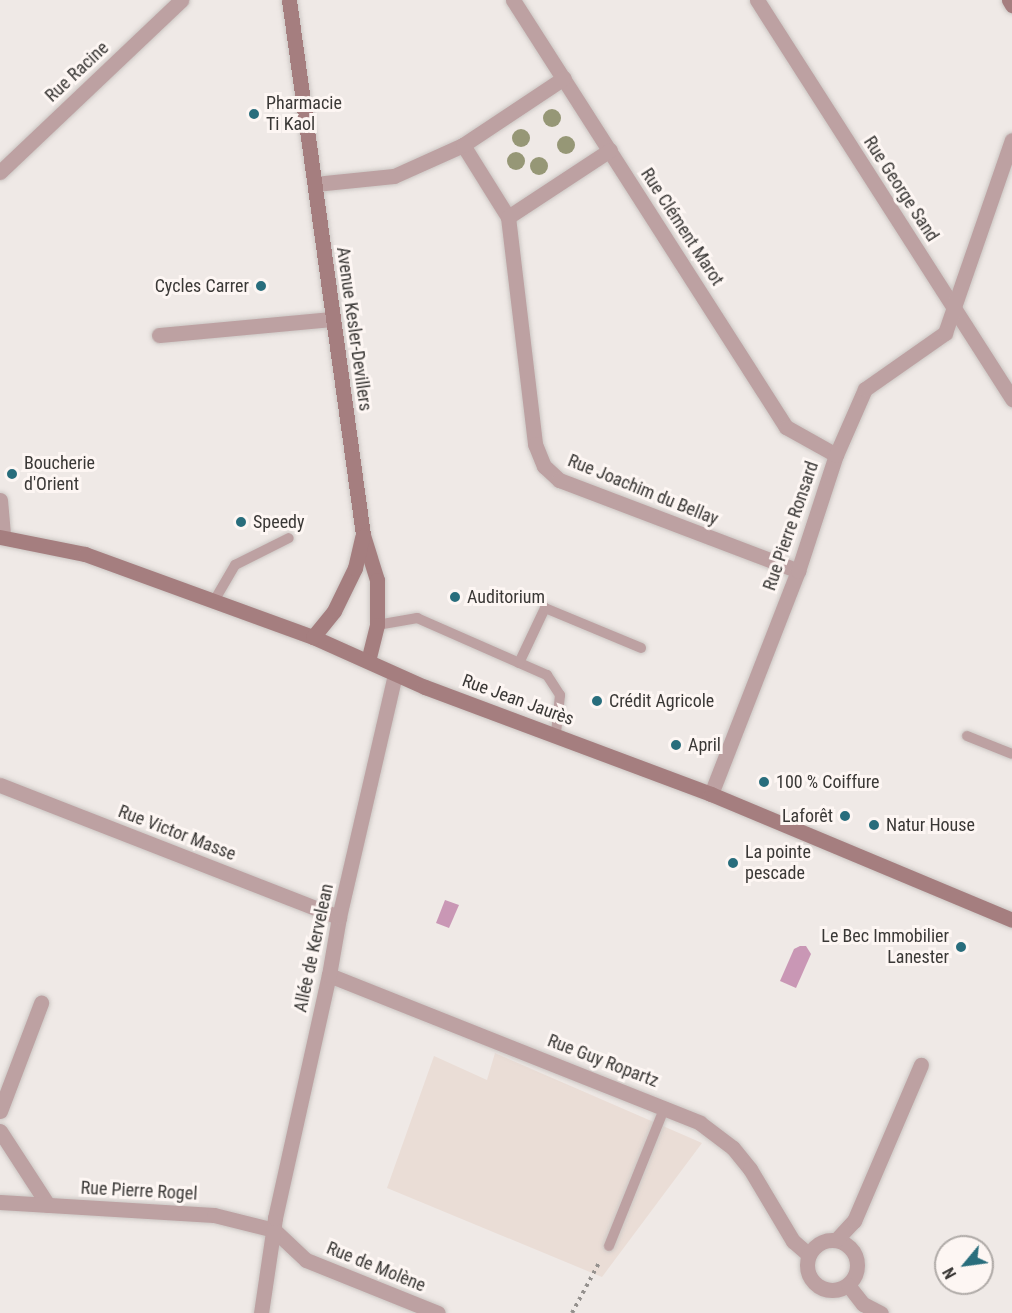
<!DOCTYPE html>
<meta charset="utf-8">
<style>
body{margin:0}
#map{position:relative;width:1012px;height:1313px;overflow:hidden;background:#efe9e6;font-family:"Roboto Condensed",sans-serif}
div>[style]{position:absolute}
.built>*{inset:0;background:#eaddd6}
.water>*{inset:0;background:#c997b5}
.path>*{height:4px;margin-top:-2px;transform-origin:0;background:repeating-linear-gradient(90deg,#95918e 0 3px,transparent 0 7.5px)}
.roads{filter:drop-shadow(0 0 2px #cbc6c3) drop-shadow(0 0 2px #cbc6c3)}
.lane>*{height:10px;margin:-5px;padding:0 5px;transform-origin:5px;border-radius:5px;background:#bda1a2}
.street>*{height:15px;margin:-7.5px;padding:0 7.5px;transform-origin:7.5px;border-radius:7.5px;background:#bda1a2}
.street>.ring{margin:-7.5px;padding:0;box-sizing:content-box;background:none;border:15px solid #bda1a2;border-radius:50%}
.secondary>*{height:15px;margin:-7.5px;padding:0 7.5px;transform-origin:7.5px;border-radius:7.5px;background:#a57e7f}
.trees>*{width:18px;height:18px;margin:-9px;border-radius:50%;background:#969776}
.dots>*{width:16px;height:16px;translate:-50% -50%;box-sizing:border-box;border:3px solid #fdf6f3;border-radius:50%}
span{translate:-50% -50%;white-space:nowrap;text-align:center;line-height:1.15;-webkit-text-stroke:6px #fdf6f3;paint-order:stroke}
.street-label{font-size:18px;color:#3a3836}
.poi-label{font-size:18px;color:#3a3836}
.left{translate:0 -50%;text-align:left}
.right{translate:-100% -50%;text-align:right}
.north{position:absolute;left:934px;top:1235px;width:60px;height:60px;box-sizing:border-box;background:#fdf6f3;border:2px solid #afaaa7;border-radius:50%;rotate:241deg;font-size:16px;font-weight:700;line-height:24px;text-align:center;color:#3a3836}
.north::after{content:'';display:block;margin:auto;width:21px;height:27px;background:#286d7c;clip-path:polygon(50% 0,100% 100%,50% 72%,0 100%)}
</style>
<div id="map">
<div class="built">
<div style="clip-path:polygon(495px 1053px,702px 1143px,602px 1277px,387px 1188px,434px 1056px,487px 1080px)"></div>
</div>
<div class="water">
<div style="clip-path:polygon(445px 900px,459px 905px,449px 928px,436px 923px)"></div>
<div style="clip-path:polygon(800px 946px,806px 946px,811px 954px,796px 988px,780px 981px,794px 949px)"></div>
</div>
<div class="path">
<div style="left:572px;top:1313px;width:59px;rotate:-61.7deg"></div>
</div>
<div class="roads">
<div class="lane">
<div style="left:214px;top:601px;width:42px;rotate:-59.7deg"></div>
<div style="left:235px;top:565px;width:60px;rotate:-26.6deg"></div>
<div style="left:377px;top:625px;width:41px;rotate:-9.9deg"></div>
<div style="left:417px;top:618px;width:142px;rotate:23.7deg"></div>
<div style="left:547px;top:675px;width:24px;rotate:57deg"></div>
<div style="left:560px;top:695px;width:39px;rotate:96deg"></div>
<div style="left:519px;top:663px;width:61px;rotate:-64.7deg"></div>
<div style="left:545px;top:608px;width:104px;rotate:22.6deg"></div>
<div style="left:967px;top:736px;width:48px;rotate:21.8deg"></div>
<div style="left:609px;top:1246px;width:150px;rotate:-68.1deg"></div>
</div>
<div class="street">
<div style="left:513px;top:0;width:507px;rotate:57.41deg"></div>
<div style="left:786px;top:427px;width:57px;rotate:29.2deg"></div>
<div style="left:757px;top:0;width:474px;rotate:57.4deg"></div>
<div style="left:463px;top:145px;width:85px;rotate:58deg"></div>
<div style="left:508px;top:217px;width:229px;rotate:83.2deg"></div>
<div style="left:535px;top:444px;width:24px;rotate:68deg"></div>
<div style="left:544px;top:466px;width:21px;rotate:43deg"></div>
<div style="left:559px;top:480px;width:256px;rotate:20.8deg"></div>
<div style="left:0;top:172px;width:250px;rotate:-43.5deg"></div>
<div style="left:315px;top:184px;width:79px;rotate:-5.8deg"></div>
<div style="left:394px;top:176px;width:76px;rotate:-24.2deg"></div>
<div style="left:463px;top:145px;width:121px;rotate:-33.6deg"></div>
<div style="left:508px;top:217px;width:122px;rotate:-33.3deg"></div>
<div style="left:159px;top:335px;width:174px;rotate:-5.3deg"></div>
<div style="left:0;top:500px;width:37px;rotate:85deg"></div>
<div style="left:0;top:785px;width:364px;rotate:21.3deg"></div>
<div style="left:711px;top:794px;width:239px;rotate:-68.7deg"></div>
<div style="left:798px;top:571px;width:122px;rotate:-71.9deg"></div>
<div style="left:836px;top:455px;width:72px;rotate:-66.3deg"></div>
<div style="left:865px;top:389px;width:98px;rotate:-35deg"></div>
<div style="left:945px;top:333px;width:204px;rotate:-70.9deg"></div>
<div style="left:329px;top:975px;width:399px;rotate:21.7deg"></div>
<div style="left:700px;top:1123px;width:41px;rotate:37.1deg"></div>
<div style="left:733px;top:1148px;width:27px;rotate:51deg"></div>
<div style="left:750px;top:1169px;width:84px;rotate:59.2deg"></div>
<div style="left:793px;top:1241px;width:21px;rotate:41deg"></div>
<div style="left:0;top:1111px;width:116px;rotate:-69.2deg"></div>
<div style="left:0;top:1131px;width:88px;rotate:57deg"></div>
<div style="left:0;top:1202px;width:214px;rotate:3.5deg"></div>
<div style="left:214px;top:1215px;width:62px;rotate:14deg"></div>
<div style="left:274px;top:1230px;width:44px;rotate:43.2deg"></div>
<div style="left:306px;top:1260px;width:142px;rotate:21.9deg"></div>
<div class="ring" style="left:807px;top:1240px;width:35px;height:35px"></div>
<div style="left:836px;top:1240px;width:26px;rotate:-47deg"></div>
<div style="left:854px;top:1221px;width:170px;rotate:-66.8deg"></div>
<div style="left:848px;top:1285px;width:24px;rotate:52deg"></div>
<div style="left:863px;top:1304px;width:20px;rotate:27deg"></div>
<div style="left:261px;top:1313px;width:96px;rotate:-81.6deg"></div>
<div style="left:275px;top:1218px;width:249px;rotate:-77.5deg"></div>
<div style="left:329px;top:975px;width:59px;rotate:-80.2deg"></div>
<div style="left:339px;top:917px;width:248px;rotate:-77deg"></div>
</div>
<div class="secondary">
<div style="left:289px;top:0;width:540px;rotate:82.12deg"></div>
<div style="left:363px;top:535px;width:47px;rotate:72.7deg"></div>
<div style="left:377px;top:580px;width:45px;rotate:90deg"></div>
<div style="left:377px;top:625px;width:37px;rotate:104deg"></div>
<div style="left:1009px;top:0;width:6px;rotate:59deg"></div>
<div style="left:0;top:537px;width:87px;rotate:11.3deg"></div>
<div style="left:85px;top:554px;width:243px;rotate:20deg"></div>
<div style="left:313px;top:637px;width:123px;rotate:24.1deg"></div>
<div style="left:425px;top:687px;width:305px;rotate:20.5deg"></div>
<div style="left:711px;top:794px;width:326px;rotate:22.7deg"></div>
<div style="left:313px;top:637px;width:33px;rotate:-51deg"></div>
<div style="left:334px;top:611px;width:48px;rotate:-64deg"></div>
<div style="left:355px;top:568px;width:32px;rotate:-77deg"></div>
</div>
</div>
<div class="trees">
<div style="left:552px;top:118px"></div>
<div style="left:521px;top:138px"></div>
<div style="left:566px;top:145px"></div>
<div style="left:516px;top:161px"></div>
<div style="left:539px;top:166px"></div>
</div>
<div class="dots">
<div style="left:254px;top:114px;background:#286d7c"></div>
<div style="left:261px;top:286px;background:#286d7c"></div>
<div style="left:12px;top:474px;background:#286d7c"></div>
<div style="left:241px;top:522px;background:#286d7c"></div>
<div style="left:455px;top:597px;background:#286d7c"></div>
<div style="left:597px;top:701px;background:#286d7c"></div>
<div style="left:676px;top:745px;background:#286d7c"></div>
<div style="left:764px;top:782px;background:#286d7c"></div>
<div style="left:845px;top:816px;background:#286d7c"></div>
<div style="left:874px;top:825px;background:#286d7c"></div>
<div style="left:733px;top:863px;background:#286d7c"></div>
<div style="left:961px;top:947px;background:#286d7c"></div>
</div>
<div class="street-label">
<span style="left:77px;top:72px;rotate:-43deg">Rue Racine</span>
<span style="left:901px;top:189px;rotate:57deg">Rue George Sand</span>
<span style="left:682px;top:227px;rotate:57deg">Rue Clément Marot</span>
<span style="left:354px;top:329px;rotate:82deg">Avenue Kesler-Devillers</span>
<span style="left:643px;top:490px;rotate:22deg">Rue Joachim du Bellay</span>
<span style="left:791px;top:526px;rotate:-71deg">Rue Pierre Ronsard</span>
<span style="left:518px;top:700px;rotate:20deg">Rue Jean Jaurès</span>
<span style="left:177px;top:833px;rotate:21deg">Rue Victor Masse</span>
<span style="left:314px;top:948px;rotate:-78deg">Allée de Kervelean</span>
<span style="left:603px;top:1061px;rotate:21deg">Rue Guy Ropartz</span>
<span style="left:139px;top:1191px;rotate:3deg">Rue Pierre Rogel</span>
<span style="left:376px;top:1267px;rotate:22deg">Rue de Molène</span>
</div>
<div class="poi-label">
<span class="left" style="left:266px;top:114px">Pharmacie<br>Ti Kaol</span>
<span class="right" style="left:249px;top:286px">Cycles Carrer</span>
<span class="left" style="left:24px;top:474px">Boucherie<br>d'Orient</span>
<span class="left" style="left:253px;top:522px">Speedy</span>
<span class="left" style="left:467px;top:597px">Auditorium</span>
<span class="left" style="left:609px;top:701px">Crédit Agricole</span>
<span class="left" style="left:688px;top:745px">April</span>
<span class="left" style="left:776px;top:782px">100 % Coiffure</span>
<span class="right" style="left:833px;top:816px">Laforêt</span>
<span class="left" style="left:886px;top:825px">Natur House</span>
<span class="left" style="left:745px;top:863px">La pointe<br>pescade</span>
<span class="right" style="left:949px;top:947px">Le Bec Immobilier<br>Lanester</span>
</div>
<div class="north">N</div>
</div>
